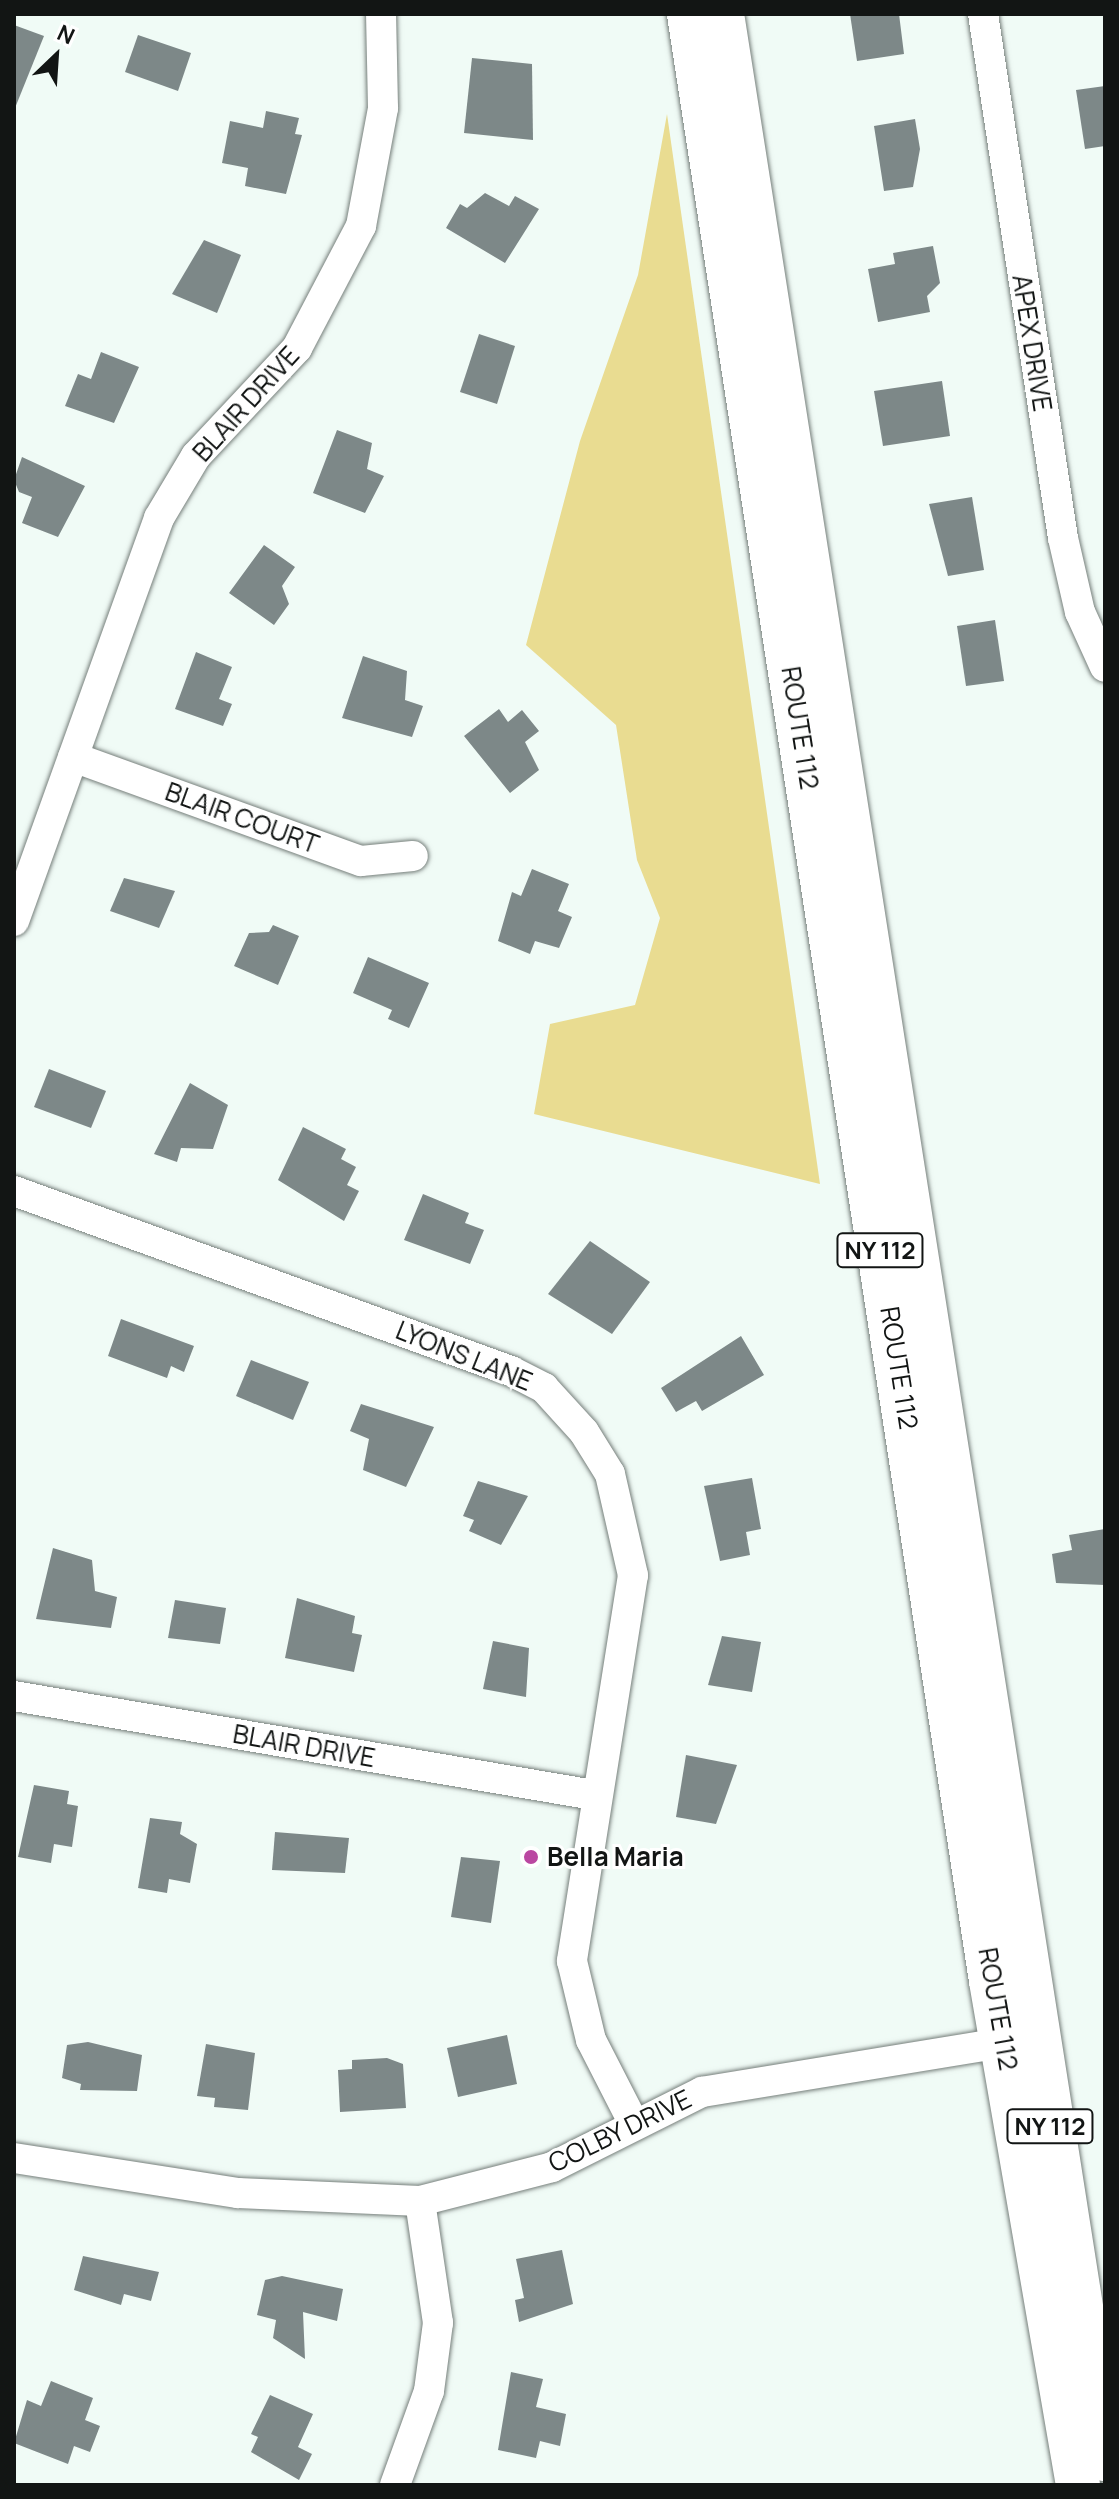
<!DOCTYPE html>
<style>
body{margin:0}
#map{position:relative;width:1119px;height:2499px;overflow:hidden;background:#f0fbf6;font-family:Manrope,sans-serif}
div>[style]{position:absolute}
.green>*{inset:0;background:#e9dc91}
.building>*{inset:0;background:#7d8888}
.roads{filter:drop-shadow(0 0 2px #767f7b) drop-shadow(0 0 2px #767f7b)}
.street>*{height:30px;margin:-15px;padding:0 15px;transform-origin:15px;border-radius:15px;background:#fff}
.primary>*{height:44px;margin:-22px;padding:0 22px;transform-origin:22px;border-radius:22px;background:#fff}
.dots>*{width:22px;height:22px;translate:-50% -50%;box-sizing:border-box;border:4px solid #fff;border-radius:50%}
span{translate:-50% -50%;white-space:nowrap;text-align:center;line-height:1.15;-webkit-text-stroke:6px #fff;paint-order:stroke}
.shield-label span{padding:2px 6px;background:#fff;border:2px solid;border-radius:6px;-webkit-text-stroke-width:0}
.shield-label{font-size:24px;color:#121514;font-weight:700}
.street-label{font-size:26px;color:#121514}
.poi-label{font-size:26px;color:#121514;font-weight:700}
.left{translate:0 -50%;text-align:left}
.frame{position:absolute;inset:0;border:16px solid #121514;pointer-events:none}
.north{position:absolute;left:16px;top:16px;width:80px;height:80px;-webkit-text-stroke:6px #fff;paint-order:stroke;rotate:25deg;font-size:22px;font-weight:700;line-height:32px;text-align:center;color:#121514}
.north::after{content:'';display:block;margin:auto;width:28px;height:36px;background:#121514;clip-path:polygon(50% 0,100% 100%,50% 72%,0 100%)}
</style>
<div id="map">
<div class="green">
<div style="clip-path:polygon(667px 114px,820px 1184px,534px 1114px,550px 1024px,635px 1005px,660px 918px,637px 860px,616px 725px,526px 645px,580px 441px,638px 275px)"></div>
</div>
<div class="building">
<div style="clip-path:polygon(850px 14px,899px 14px,904px 54px,857px 61px)"></div>
<div style="clip-path:polygon(14px 25px,44px 36px,15px 108px,14px 108px)"></div>
<div style="clip-path:polygon(138px 35px,191px 53px,178px 91px,125px 72px)"></div>
<div style="clip-path:polygon(472px 58px,532px 64px,533px 140px,464px 133px)"></div>
<div style="clip-path:polygon(1105px 86px,1105px 146px,1085px 149px,1076px 90px)"></div>
<div style="clip-path:polygon(266px 111px,299px 118px,295px 134px,302px 135px,286px 194px,245px 186px,248px 168px,222px 163px,230px 121px,263px 128px)"></div>
<div style="clip-path:polygon(915px 119px,920px 149px,913px 187px,884px 191px,874px 126px)"></div>
<div style="clip-path:polygon(485px 193px,509px 206px,515px 196px,539px 209px,505px 263px,446px 228px,460px 204px,467px 208px)"></div>
<div style="clip-path:polygon(204px 240px,241px 255px,217px 313px,172px 294px)"></div>
<div style="clip-path:polygon(933px 246px,940px 283px,927px 296px,930px 312px,878px 322px,868px 269px,895px 264px,893px 253px)"></div>
<div style="clip-path:polygon(479px 334px,515px 346px,497px 404px,460px 392px)"></div>
<div style="clip-path:polygon(101px 352px,139px 367px,114px 423px,65px 406px,78px 374px,91px 379px)"></div>
<div style="clip-path:polygon(942px 381px,950px 436px,883px 446px,874px 391px)"></div>
<div style="clip-path:polygon(337px 430px,372px 443px,367px 469px,384px 476px,365px 513px,313px 493px)"></div>
<div style="clip-path:polygon(22px 457px,85px 486px,58px 537px,22px 523px,32px 497px,19px 492px,14px 480px)"></div>
<div style="clip-path:polygon(972px 497px,984px 570px,948px 576px,929px 504px)"></div>
<div style="clip-path:polygon(264px 545px,295px 567px,282px 586px,289px 604px,274px 625px,229px 593px)"></div>
<div style="clip-path:polygon(995px 620px,1004px 681px,966px 686px,957px 626px)"></div>
<div style="clip-path:polygon(196px 652px,232px 667px,219px 699px,232px 704px,223px 726px,175px 709px)"></div>
<div style="clip-path:polygon(363px 656px,407px 671px,405px 700px,423px 706px,412px 737px,342px 718px)"></div>
<div style="clip-path:polygon(499px 709px,508px 722px,522px 710px,539px 731px,525px 742px,539px 770px,510px 793px,464px 736px)"></div>
<div style="clip-path:polygon(532px 869px,569px 884px,558px 911px,572px 917px,559px 948px,535px 941px,530px 954px,498px 941px,512px 892px,521px 896px)"></div>
<div style="clip-path:polygon(124px 878px,175px 891px,159px 928px,110px 911px)"></div>
<div style="clip-path:polygon(273px 925px,299px 936px,278px 985px,234px 966px,249px 933px,269px 932px)"></div>
<div style="clip-path:polygon(368px 957px,429px 983px,409px 1028px,388px 1019px,392px 1010px,353px 993px)"></div>
<div style="clip-path:polygon(49px 1069px,106px 1091px,91px 1128px,34px 1107px)"></div>
<div style="clip-path:polygon(190px 1083px,228px 1105px,213px 1149px,181px 1148px,177px 1162px,154px 1154px)"></div>
<div style="clip-path:polygon(303px 1127px,346px 1149px,341px 1159px,356px 1167px,347px 1185px,359px 1191px,344px 1221px,278px 1180px)"></div>
<div style="clip-path:polygon(423px 1194px,469px 1213px,465px 1223px,484px 1230px,470px 1264px,404px 1240px)"></div>
<div style="clip-path:polygon(590px 1241px,650px 1282px,612px 1334px,548px 1294px)"></div>
<div style="clip-path:polygon(121px 1319px,194px 1346px,184px 1372px,171px 1366px,167px 1378px,108px 1356px)"></div>
<div style="clip-path:polygon(741px 1336px,764px 1375px,702px 1411px,696px 1401px,676px 1412px,661px 1388px)"></div>
<div style="clip-path:polygon(251px 1360px,309px 1382px,293px 1420px,236px 1396px)"></div>
<div style="clip-path:polygon(361px 1404px,434px 1427px,406px 1487px,363px 1470px,369px 1439px,350px 1431px)"></div>
<div style="clip-path:polygon(752px 1478px,761px 1529px,746px 1532px,750px 1555px,720px 1561px,704px 1486px)"></div>
<div style="clip-path:polygon(478px 1481px,528px 1496px,501px 1545px,469px 1531px,474px 1520px,463px 1516px)"></div>
<div style="clip-path:polygon(1105px 1529px,1105px 1585px,1056px 1583px,1052px 1554px,1072px 1550px,1069px 1535px)"></div>
<div style="clip-path:polygon(53px 1548px,92px 1560px,95px 1591px,117px 1597px,111px 1628px,36px 1619px)"></div>
<div style="clip-path:polygon(297px 1598px,355px 1616px,352px 1633px,362px 1635px,354px 1672px,285px 1658px)"></div>
<div style="clip-path:polygon(175px 1600px,226px 1608px,220px 1644px,168px 1638px)"></div>
<div style="clip-path:polygon(722px 1636px,761px 1642px,752px 1692px,708px 1685px)"></div>
<div style="clip-path:polygon(493px 1641px,529px 1648px,526px 1697px,483px 1689px)"></div>
<div style="clip-path:polygon(686px 1755px,737px 1765px,716px 1824px,676px 1817px)"></div>
<div style="clip-path:polygon(34px 1785px,69px 1791px,67px 1804px,78px 1806px,72px 1847px,54px 1844px,51px 1863px,18px 1857px)"></div>
<div style="clip-path:polygon(150px 1818px,182px 1822px,180px 1834px,197px 1844px,190px 1883px,169px 1879px,167px 1893px,138px 1888px)"></div>
<div style="clip-path:polygon(275px 1832px,349px 1838px,345px 1873px,272px 1870px)"></div>
<div style="clip-path:polygon(461px 1857px,500px 1861px,491px 1923px,451px 1917px)"></div>
<div style="clip-path:polygon(507px 2035px,517px 2084px,458px 2097px,447px 2048px)"></div>
<div style="clip-path:polygon(88px 2042px,142px 2055px,137px 2091px,80px 2090px,81px 2084px,62px 2078px,67px 2045px)"></div>
<div style="clip-path:polygon(206px 2044px,255px 2053px,248px 2110px,214px 2107px,215px 2098px,197px 2096px)"></div>
<div style="clip-path:polygon(387px 2058px,403px 2064px,406px 2108px,340px 2112px,338px 2070px,352px 2069px,352px 2060px)"></div>
<div style="clip-path:polygon(562px 2250px,573px 2304px,519px 2322px,515px 2300px,524px 2298px,516px 2259px)"></div>
<div style="clip-path:polygon(83px 2256px,159px 2272px,151px 2301px,124px 2294px,121px 2305px,74px 2290px)"></div>
<div style="clip-path:polygon(282px 2276px,343px 2289px,337px 2321px,303px 2312px,305px 2359px,273px 2338px,276px 2320px,257px 2315px,265px 2280px)"></div>
<div style="clip-path:polygon(511px 2372px,543px 2379px,536px 2407px,566px 2414px,560px 2446px,540px 2441px,536px 2458px,498px 2450px)"></div>
<div style="clip-path:polygon(51px 2381px,93px 2398px,85px 2420px,100px 2426px,90px 2452px,74px 2446px,68px 2464px,14px 2443px,27px 2400px,41px 2406px)"></div>
<div style="clip-path:polygon(270px 2395px,313px 2414px,298px 2447px,312px 2454px,299px 2480px,251px 2452px,258px 2437px,251px 2434px)"></div>
</div>
<div class="roads">
<div class="street">
<div style="left:983px;top:14px;width:530px;rotate:81.32deg"></div>
<div style="left:1063px;top:538px;width:76px;rotate:77.1deg"></div>
<div style="left:1080px;top:612px;width:60px;rotate:65.6deg"></div>
<div style="left:73px;top:757px;width:306px;rotate:19.9deg"></div>
<div style="left:361px;top:861px;width:52px;rotate:-5.5deg"></div>
<div style="left:14px;top:921px;width:428px;rotate:-70.2deg"></div>
<div style="left:159px;top:518px;width:72px;rotate:-59.2deg"></div>
<div style="left:196px;top:456px;width:148px;rotate:-46.9deg"></div>
<div style="left:297px;top:348px;width:138px;rotate:-62.3deg"></div>
<div style="left:361px;top:226px;width:120px;rotate:-79.4deg"></div>
<div style="left:383px;top:108px;width:94px;rotate:-91.2deg"></div>
<div style="left:14px;top:1191px;width:529px;rotate:19.91deg"></div>
<div style="left:511px;top:1371px;width:37px;rotate:27deg"></div>
<div style="left:544px;top:1388px;width:59px;rotate:47.7deg"></div>
<div style="left:584px;top:1432px;width:49px;rotate:58.2deg"></div>
<div style="left:610px;top:1474px;width:104px;rotate:77.2deg"></div>
<div style="left:633px;top:1575px;width:391px;rotate:99deg"></div>
<div style="left:572px;top:1961px;width:81px;rotate:76.5deg"></div>
<div style="left:591px;top:2040px;width:92px;rotate:62.9deg"></div>
<div style="left:14px;top:1696px;width:588px;rotate:9.69deg"></div>
<div style="left:14px;top:2158px;width:227px;rotate:8.9deg"></div>
<div style="left:238px;top:2193px;width:182px;rotate:2.5deg"></div>
<div style="left:420px;top:2201px;width:136px;rotate:-14.4deg"></div>
<div style="left:552px;top:2167px;width:168px;rotate:-26.6deg"></div>
<div style="left:702px;top:2092px;width:320px;rotate:-9.3deg"></div>
<div style="left:395px;top:2485px;width:100px;rotate:-70.1deg"></div>
<div style="left:429px;top:2391px;width:69px;rotate:-82.5deg"></div>
<div style="left:438px;top:2323px;width:123px;rotate:-98.4deg"></div>
</div>
<div class="primary">
<div style="left:689px;top:14px;width:1990px;rotate:81.27deg"></div>
<div style="left:991px;top:1981px;width:511px;rotate:80.21deg"></div>
<div style="left:722px;top:14px;width:2475px;rotate:81.1deg"></div>
</div>
</div>
<div class="dots">
<div style="left:531px;top:1857px;background:#ba47a1"></div>
</div>
<div class="shield-label">
<span style="left:880px;top:1250px">NY 112</span>
<span style="left:1050px;top:2126px">NY 112</span>
</div>
<div class="street-label">
<span style="left:1032px;top:343px;rotate:81deg">APEX DRIVE</span>
<span style="left:246px;top:404px;rotate:-48deg">BLAIR DRIVE</span>
<span style="left:800px;top:728px;rotate:81deg">ROUTE 112</span>
<span style="left:242px;top:818px;rotate:20deg">BLAIR COURT</span>
<span style="left:464px;top:1356px;rotate:22deg">LYONS LANE</span>
<span style="left:899px;top:1368px;rotate:81deg">ROUTE 112</span>
<span style="left:304px;top:1746px;rotate:10deg">BLAIR DRIVE</span>
<span style="left:998px;top:2009px;rotate:80deg">ROUTE 112</span>
<span style="left:620px;top:2131px;rotate:-26deg">COLBY DRIVE</span>
</div>
<div class="poi-label">
<span class="left" style="left:547px;top:1857px">Bella Maria</span>
</div>
<div class="frame"></div>
<div class="north">N</div>
</div>
